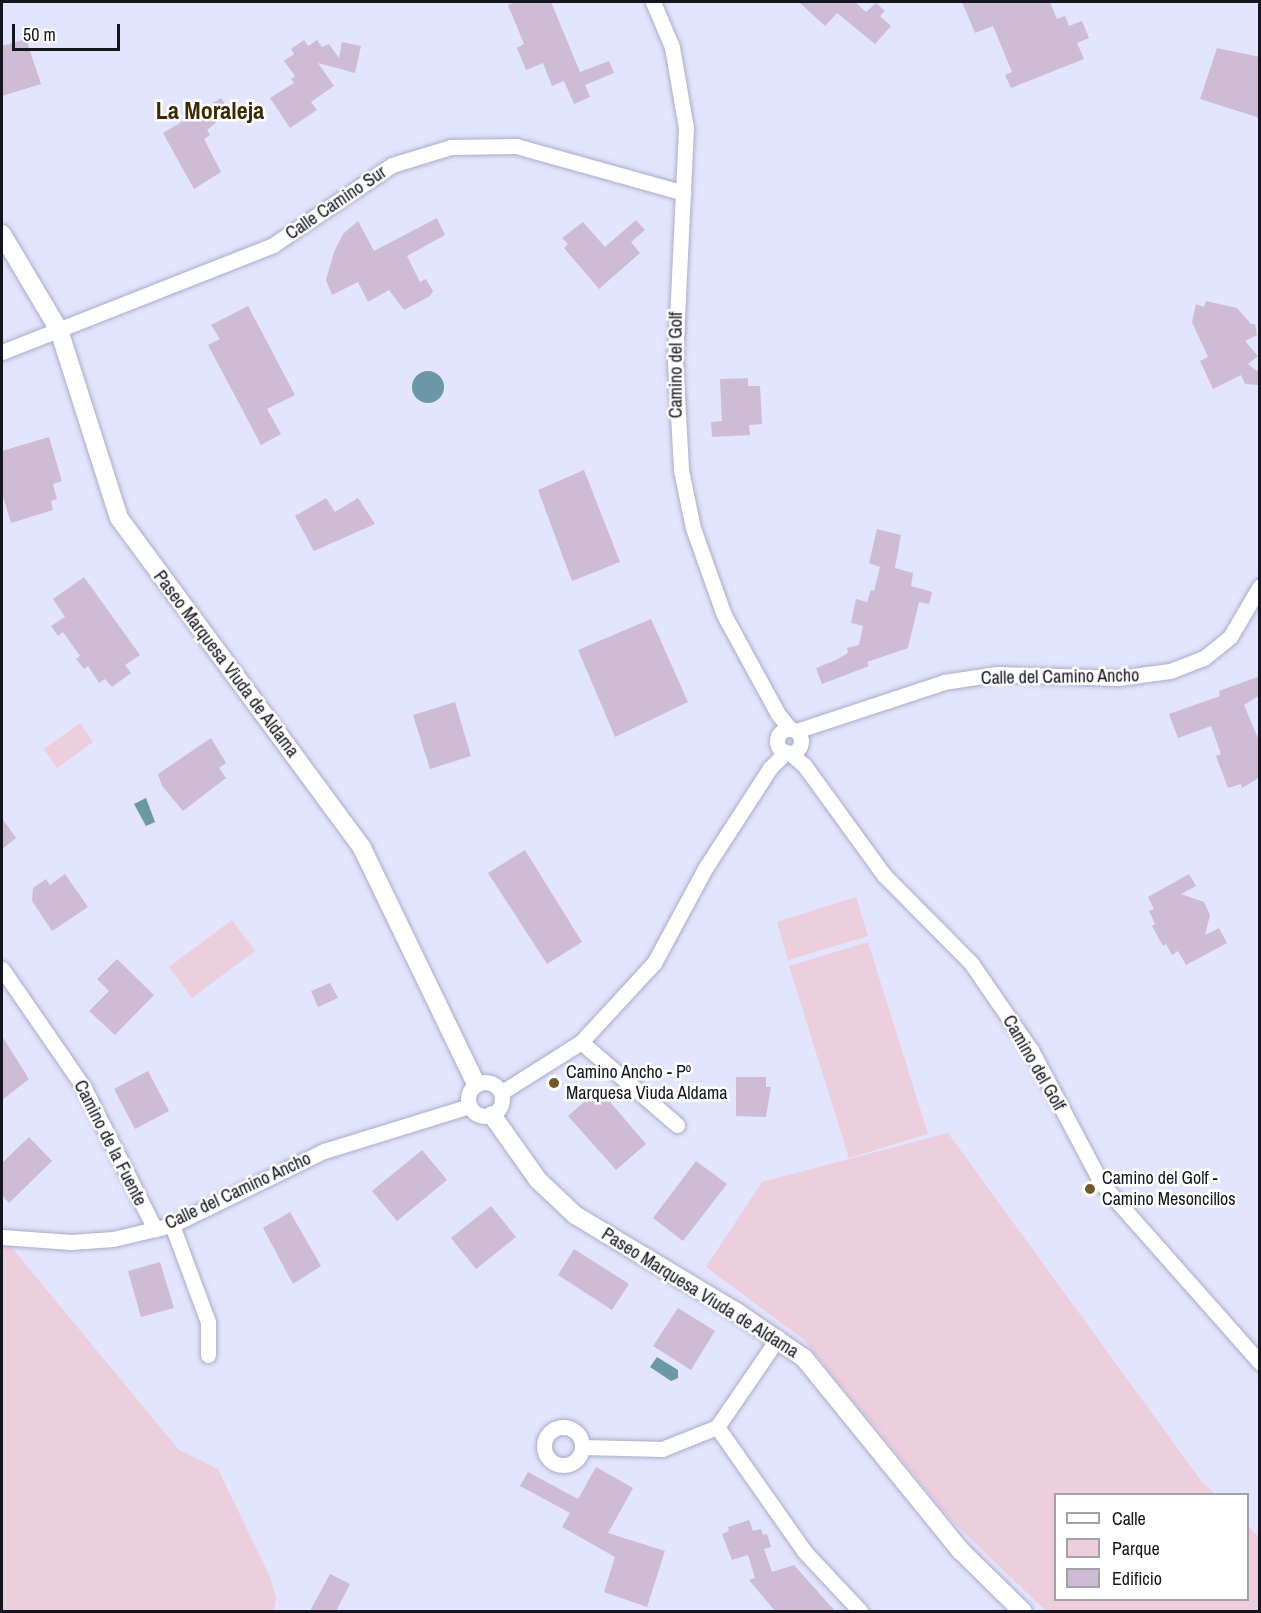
<!DOCTYPE html>
<meta charset="utf-8">
<style>
body{margin:0}
#map{position:relative;width:1261px;height:1613px;overflow:hidden;background:#e3e4fd;font-family:"Archivo Narrow",sans-serif}
div>[style]{position:absolute}
.green>*{inset:0;background:#edcedd}
.water>*{inset:0;background:#6c97a6}
.round{border-radius:50%}
.building>*{inset:0;background:#cebcd6}
.roads{filter:drop-shadow(0 0 2px #abacc9) drop-shadow(0 0 2px #abacc9)}
.minor>*{height:15px;margin:-7.5px;padding:0 7.5px;transform-origin:7.5px;border-radius:7.5px;background:#fff}
.minor>.ring{margin:-7.5px;padding:0;box-sizing:content-box;background:none;border:15px solid #fff;border-radius:50%}
.tertiary>*{height:18px;margin:-9px;padding:0 9px;transform-origin:9px;border-radius:9px;background:#fff}
.dots>*{width:16px;height:16px;translate:-50% -50%;box-sizing:border-box;border:3px solid #fff;border-radius:50%}
span{translate:-50% -50%;white-space:nowrap;text-align:center;line-height:1.15;-webkit-text-stroke:5px #fff;paint-order:stroke}
.street-label{font-size:18px;color:#151520}
.poi-label{font-size:18px;color:#151520}
.left{translate:0 -50%;text-align:left}
.district-label{font-size:24px;color:#3e2a02;font-weight:700}
.frame{position:absolute;inset:0;border:3px solid #151520;pointer-events:none}
.legend{position:absolute;left:1054px;top:1493px;width:195px;height:108px;box-sizing:border-box;background:#fff;border:2px solid #a1a1a6;margin:0;padding:8px 10px;list-style:none;font-size:18px;color:#151520}
.legend li{display:flex;align-items:center;gap:12px;height:30px}
.legend b{width:30px;border:2px solid #a1a1a6}
.scale{position:absolute;left:12px;top:24px;width:108px;height:27px;box-sizing:border-box;border:3px solid #151520;border-top:0;padding-left:8px;font-size:18px;line-height:21px;white-space:nowrap;color:#151520;-webkit-text-stroke:4px #fff;paint-order:stroke}
</style>
<div id="map">
<div class="green">
<div style="clip-path:polygon(80px 723px,93px 742px,57px 768px,44px 749px)"></div>
<div style="clip-path:polygon(856px 897px,868px 936px,788px 960px,777px 922px)"></div>
<div style="clip-path:polygon(232px 920px,255px 951px,192px 998px,169px 967px)"></div>
<div style="clip-path:polygon(868px 942px,928px 1134px,849px 1158px,789px 966px)"></div>
<div style="clip-path:polygon(948px 1133px,1202px 1482px,1215px 1494px,1056px 1494px,1056px 1600px,1248px 1600px,1248px 1526px,1259px 1537px,1259px 1611px,1046px 1611px,951px 1520px,803px 1339px,706px 1267px,762px 1182px)"></div>
<div style="clip-path:polygon(2px 1236px,179px 1450px,218px 1469px,270px 1577px,276px 1598px,274px 1611px,2px 1611px)"></div>
</div>
<div class="water">
<div class="round" style="left:412px;top:371px;width:32px;height:32px"></div>
<div style="clip-path:polygon(146px 798px,155px 822px,146px 826px,134px 804px)"></div>
<div style="clip-path:polygon(657px 1357px,678px 1370px,678px 1378px,671px 1381px,650px 1367px)"></div>
</div>
<div class="building">
<div style="clip-path:polygon(516px 2px,551px 2px,580px 72px,609px 61px,614px 73px,585px 85px,590px 97px,574px 104px,564px 81px,552px 86px,543px 63px,526px 70px,517px 48px,524px 44px,508px 5px)"></div>
<div style="clip-path:polygon(799px 2px,855px 2px,866px 12px,876px 3px,885px 11px,880px 16px,891px 26px,875px 44px,837px 13px,825px 26px)"></div>
<div style="clip-path:polygon(962px 2px,1050px 2px,1057px 19px,1065px 16px,1069px 26px,1082px 21px,1089px 38px,1077px 43px,1084px 59px,1011px 88px,1005px 75px,1012px 72px,993px 26px,975px 33px)"></div>
<div style="clip-path:polygon(26px 39px,41px 84px,2px 96px,2px 46px)"></div>
<div style="clip-path:polygon(304px 40px,308px 46px,317px 40px,322px 47px,329px 44px,339px 58px,342px 42px,361px 46px,355px 73px,318px 63px,334px 86px,311px 102px,317px 110px,290px 128px,270px 98px,294px 83px,291px 79px,295px 76px,284px 61px,294px 54px,291px 49px)"></div>
<div style="clip-path:polygon(1217px 48px,1260px 57px,1260px 118px,1200px 99px)"></div>
<div style="clip-path:polygon(221px 98px,230px 111px,207px 130px,210px 135px,204px 139px,221px 172px,194px 189px,163px 133px)"></div>
<div style="clip-path:polygon(437px 218px,445px 235px,407px 256px,420px 282px,426px 279px,433px 291px,430px 296px,404px 310px,389px 290px,368px 302px,358px 282px,332px 295px,326px 280px,334px 252px,343px 234px,358px 221px,374px 251px)"></div>
<div style="clip-path:polygon(636px 220px,645px 230px,631px 242px,640px 253px,599px 289px,564px 248px,568px 244px,562px 238px,583px 222px,605px 247px)"></div>
<div style="clip-path:polygon(1206px 301px,1237px 308px,1251px 324px,1255px 324px,1257px 335px,1245px 341px,1258px 356px,1248px 364px,1258px 372px,1259px 385px,1245px 384px,1241px 375px,1213px 389px,1200px 361px,1208px 357px,1192px 322px,1196px 304px,1204px 307px)"></div>
<div style="clip-path:polygon(248px 306px,295px 395px,267px 409px,281px 434px,261px 445px,208px 345px,220px 339px,211px 325px)"></div>
<div style="clip-path:polygon(748px 378px,748px 386px,760px 386px,762px 424px,749px 425px,750px 435px,712px 437px,711px 422px,722px 421px,720px 379px)"></div>
<div style="clip-path:polygon(49px 437px,62px 481px,53px 484px,57px 499px,51px 501px,53px 510px,11px 523px,2px 493px,2px 451px)"></div>
<div style="clip-path:polygon(584px 470px,620px 562px,572px 581px,538px 490px)"></div>
<div style="clip-path:polygon(326px 498px,335px 512px,358px 498px,375px 524px,314px 551px,295px 516px)"></div>
<div style="clip-path:polygon(877px 529px,901px 535px,895px 568px,913px 573px,911px 586px,932px 592px,929px 604px,919px 602px,908px 648px,867px 662px,869px 666px,822px 684px,816px 668px,836px 660px,848px 653px,847px 648px,859px 645px,863px 626px,851px 623px,856px 599px,867px 602px,871px 590px,874px 591px,880px 567px,869px 563px)"></div>
<div style="clip-path:polygon(84px 577px,140px 655px,125px 665px,131px 673px,112px 687px,105px 679px,99px 683px,88px 666px,84px 669px,76px 659px,80px 656px,63px 632px,58px 636px,51px 626px,65px 617px,53px 599px)"></div>
<div style="clip-path:polygon(651px 619px,688px 702px,615px 737px,578px 650px)"></div>
<div style="clip-path:polygon(1260px 676px,1260px 695px,1244px 705px,1260px 743px,1260px 777px,1242px 788px,1241px 784px,1228px 788px,1216px 756px,1221px 754px,1211px 726px,1178px 738px,1169px 714px,1220px 696px,1219px 691px)"></div>
<div style="clip-path:polygon(455px 702px,471px 756px,430px 769px,413px 715px)"></div>
<div style="clip-path:polygon(211px 738px,226px 763px,219px 768px,226px 778px,183px 811px,162px 786px,158px 774px)"></div>
<div style="clip-path:polygon(2px 818px,16px 838px,2px 849px)"></div>
<div style="clip-path:polygon(525px 850px,582px 942px,547px 964px,488px 873px)"></div>
<div style="clip-path:polygon(65px 874px,88px 907px,52px 931px,32px 901px,33px 888px,46px 879px,50px 885px)"></div>
<div style="clip-path:polygon(1189px 874px,1196px 886px,1181px 894px,1204px 902px,1210px 915px,1205px 935px,1219px 928px,1227px 943px,1186px 965px,1178px 951px,1172px 955px,1166px 944px,1163px 946px,1152px 926px,1155px 924px,1149px 911px,1154px 909px,1148px 897px)"></div>
<div style="clip-path:polygon(117px 959px,154px 995px,115px 1035px,89px 1011px,109px 991px,97px 979px)"></div>
<div style="clip-path:polygon(330px 983px,338px 998px,318px 1007px,311px 991px)"></div>
<div style="clip-path:polygon(2px 1036px,29px 1079px,2px 1100px)"></div>
<div style="clip-path:polygon(148px 1071px,169px 1111px,135px 1129px,114px 1089px)"></div>
<div style="clip-path:polygon(736px 1077px,766px 1077px,766px 1087px,771px 1087px,766px 1117px,736px 1116px)"></div>
<div style="clip-path:polygon(599px 1089px,646px 1144px,616px 1170px,568px 1116px)"></div>
<div style="clip-path:polygon(29px 1137px,52px 1161px,9px 1203px,2px 1195px,2px 1163px)"></div>
<div style="clip-path:polygon(422px 1150px,447px 1180px,397px 1221px,372px 1191px)"></div>
<div style="clip-path:polygon(696px 1161px,727px 1184px,683px 1241px,653px 1218px)"></div>
<div style="clip-path:polygon(491px 1206px,516px 1237px,476px 1269px,451px 1238px)"></div>
<div style="clip-path:polygon(290px 1212px,321px 1266px,293px 1284px,263px 1228px)"></div>
<div style="clip-path:polygon(574px 1249px,629px 1284px,612px 1310px,558px 1275px)"></div>
<div style="clip-path:polygon(160px 1262px,174px 1308px,141px 1317px,128px 1271px)"></div>
<div style="clip-path:polygon(678px 1308px,715px 1331px,691px 1370px,653px 1346px)"></div>
<div style="clip-path:polygon(596px 1467px,633px 1488px,608px 1533px,665px 1551px,647px 1607px,604px 1592px,615px 1557px,562px 1527px,570px 1513px,520px 1486px,528px 1472px,578px 1499px)"></div>
<div style="clip-path:polygon(749px 1520px,753px 1531px,761px 1529px,763px 1535px,767px 1534px,771px 1547px,764px 1549px,772px 1572px,794px 1565px,835px 1611px,775px 1611px,749px 1580px,755px 1578px,748px 1555px,732px 1560px,722px 1534px,729px 1531px,728px 1527px)"></div>
<div style="clip-path:polygon(330px 1574px,350px 1584px,336px 1611px,310px 1611px)"></div>
</div>
<div class="roads">
<div class="minor">
<div style="left:653px;top:2px;width:49px;rotate:67.1deg"></div>
<div style="left:672px;top:47px;width:82px;rotate:80.2deg"></div>
<div style="left:686px;top:128px;width:233px;rotate:92.7deg"></div>
<div style="left:675px;top:361px;width:109px;rotate:86.8deg"></div>
<div style="left:681px;top:470px;width:59px;rotate:78.3deg"></div>
<div style="left:693px;top:528px;width:92px;rotate:70.4deg"></div>
<div style="left:724px;top:615px;width:113px;rotate:61.4deg"></div>
<div style="left:778px;top:714px;width:19px;rotate:51deg"></div>
<div style="left:2px;top:352px;width:291px;rotate:-21.5deg"></div>
<div style="left:273px;top:245px;width:143px;rotate:-33.9deg"></div>
<div style="left:392px;top:165px;width:62px;rotate:-17deg"></div>
<div style="left:451px;top:147px;width:65px;rotate:-0.9deg"></div>
<div style="left:516px;top:146px;width:174px;rotate:15.6deg"></div>
<div class="ring" style="left:777px;top:729px;width:9px;height:9px"></div>
<div style="left:796px;top:731px;width:156px;rotate:-18.3deg"></div>
<div style="left:944px;top:682px;width:54px;rotate:-8.6deg"></div>
<div style="left:997px;top:674px;width:121px;rotate:1.9deg"></div>
<div style="left:1118px;top:678px;width:52px;rotate:-7.7deg"></div>
<div style="left:1170px;top:671px;width:36px;rotate:-21deg"></div>
<div style="left:1204px;top:658px;width:33px;rotate:-39deg"></div>
<div style="left:1230px;top:637px;width:59px;rotate:-59.5deg"></div>
<div style="left:790px;top:753px;width:18px;rotate:41deg"></div>
<div style="left:804px;top:765px;width:136px;rotate:54deg"></div>
<div style="left:884px;top:875px;width:124px;rotate:45.3deg"></div>
<div style="left:971px;top:963px;width:106px;rotate:55.4deg"></div>
<div style="left:1031px;top:1050px;width:150px;rotate:62.2deg"></div>
<div style="left:1101px;top:1183px;width:240px;rotate:48.5deg"></div>
<div style="left:2px;top:969px;width:145px;rotate:55.4deg"></div>
<div style="left:84px;top:1088px;width:158px;rotate:63.3deg"></div>
<div style="left:581px;top:1042px;width:127px;rotate:40.8deg"></div>
<div class="ring" style="left:468px;top:1082px;width:19px;height:19px"></div>
<div style="left:502px;top:1092px;width:93px;rotate:-32.3deg"></div>
<div style="left:581px;top:1042px;width:108px;rotate:-47.3deg"></div>
<div style="left:654px;top:963px;width:109px;rotate:-61.6deg"></div>
<div style="left:706px;top:867px;width:118px;rotate:-57.1deg"></div>
<div style="left:770px;top:768px;width:23px;rotate:-45deg"></div>
<div style="left:172px;top:1225px;width:103px;rotate:69.6deg"></div>
<div style="left:208px;top:1322px;width:33px;rotate:90deg"></div>
<div style="left:2px;top:1237px;width:69px;rotate:4.1deg"></div>
<div style="left:71px;top:1242px;width:42px;rotate:-4.1deg"></div>
<div style="left:113px;top:1239px;width:61px;rotate:-13.3deg"></div>
<div style="left:172px;top:1225px;width:169px;rotate:-26deg"></div>
<div style="left:324px;top:1151px;width:152px;rotate:-17.2deg"></div>
<div style="left:717px;top:1427px;width:151px;rotate:54.9deg"></div>
<div style="left:804px;top:1551px;width:83px;rotate:46.9deg"></div>
<div class="ring" style="left:544px;top:1427px;width:23px;height:23px"></div>
<div style="left:582px;top:1447px;width:80px;rotate:1.4deg"></div>
<div style="left:662px;top:1449px;width:59px;rotate:-21.8deg"></div>
<div style="left:717px;top:1427px;width:108px;rotate:-55.6deg"></div>
</div>
<div class="tertiary">
<div style="left:2px;top:234px;width:112px;rotate:59.3deg"></div>
<div style="left:59px;top:330px;width:197px;rotate:72.3deg"></div>
<div style="left:119px;top:518px;width:410px;rotate:53.6deg"></div>
<div style="left:362px;top:848px;width:262px;rotate:64.2deg"></div>
<div style="left:492px;top:1115px;width:80px;rotate:54.7deg"></div>
<div style="left:538px;top:1180px;width:51px;rotate:43.4deg"></div>
<div style="left:575px;top:1215px;width:187px;rotate:31deg"></div>
<div style="left:735px;top:1311px;width:83px;rotate:34.3deg"></div>
<div style="left:804px;top:1358px;width:249px;rotate:50.9deg"></div>
<div style="left:961px;top:1551px;width:87px;rotate:44.5deg"></div>
</div>
</div>
<div class="dots">
<div style="left:554px;top:1083px;background:#73582a"></div>
<div style="left:1090px;top:1189px;background:#73582a"></div>
</div>
<div class="street-label">
<span style="left:336px;top:203px;rotate:-34deg">Calle Camino Sur</span>
<span style="left:676px;top:365px;rotate:-90deg">Camino del Golf</span>
<span style="left:226px;top:664px;rotate:53deg">Paseo Marquesa Viuda de Aldama</span>
<span style="left:1060px;top:677px;rotate:-1deg">Calle del Camino Ancho</span>
<span style="left:1034px;top:1063px;rotate:60deg">Camino del Golf</span>
<span style="left:110px;top:1143px;rotate:63deg">Camino de la Fuente</span>
<span style="left:238px;top:1191px;rotate:-25deg">Calle del Camino Ancho</span>
<span style="left:700px;top:1293px;rotate:32deg">Paseo Marquesa Viuda de Aldama</span>
</div>
<div class="poi-label">
<span class="left" style="left:566px;top:1083px">Camino Ancho - Pº<br>Marquesa Viuda Aldama</span>
<span class="left" style="left:1102px;top:1189px">Camino del Golf -<br>Camino Mesoncillos</span>
</div>
<div class="district-label">
<span style="left:210px;top:111px">La Moraleja</span>
</div>
<div class="frame"></div>
<ul class="legend">
<li><b style="height:8px;background:#fff"></b>Calle</li>
<li><b style="height:16px;background:#edcedd"></b>Parque</li>
<li><b style="height:16px;background:#cebcd6"></b>Edificio</li>
</ul>
<div class="scale">50 m</div>
</div>
